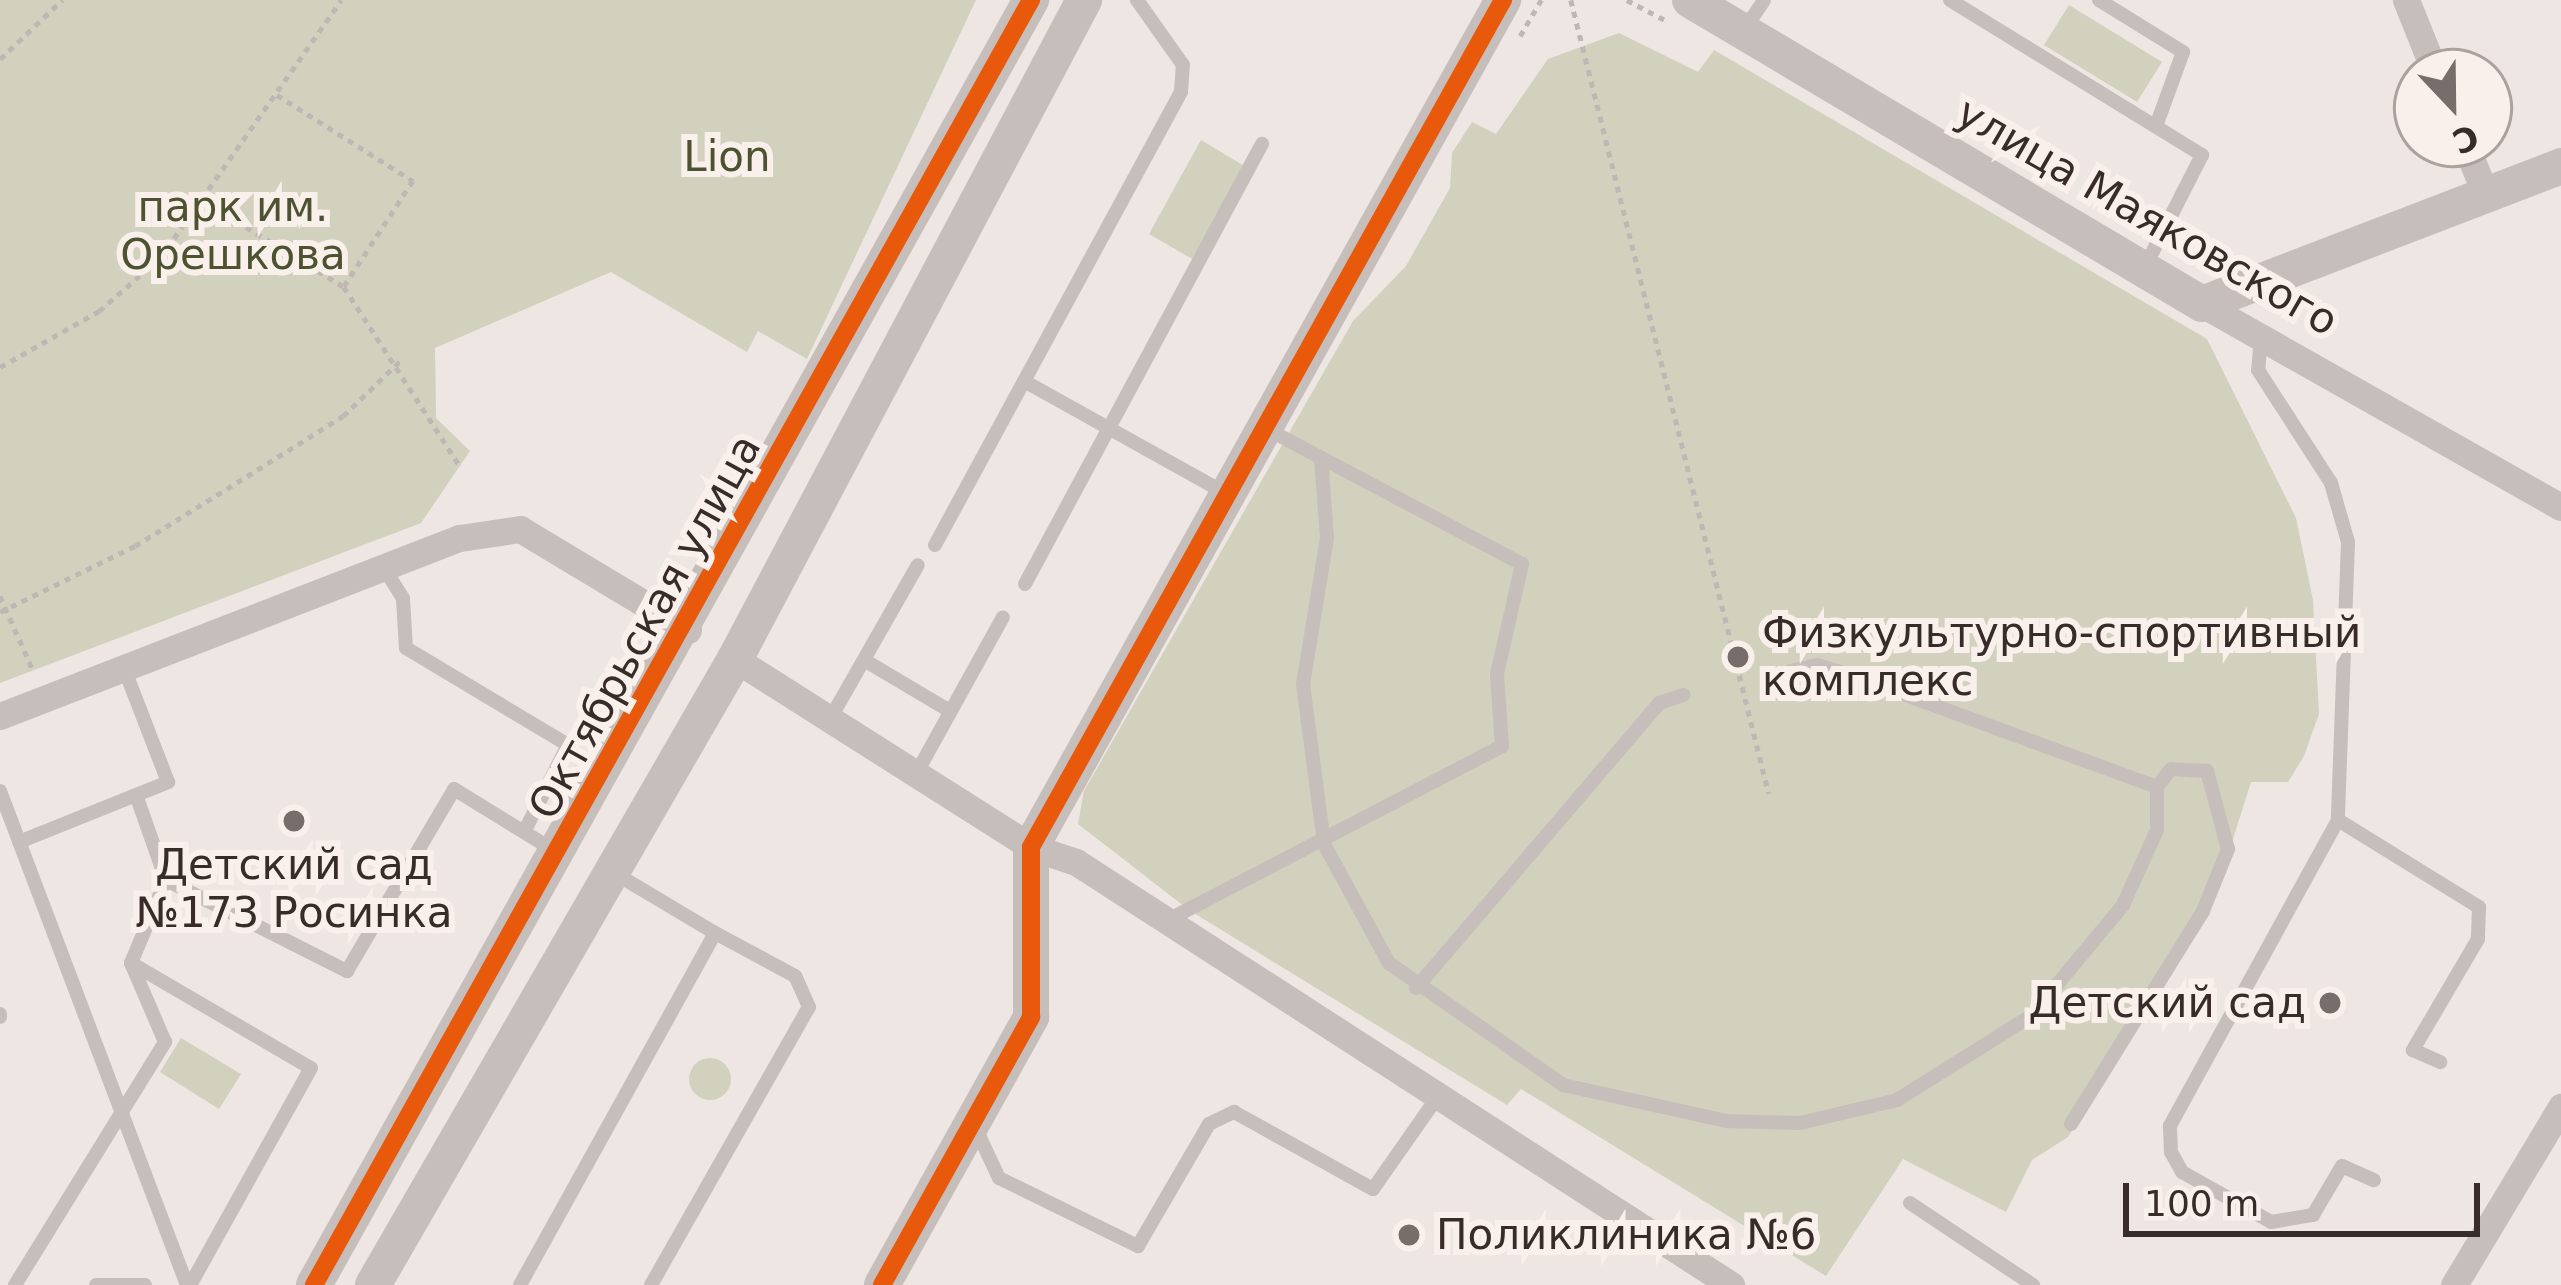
<!DOCTYPE html>
<meta charset="utf-8">
<style>
body{margin:0}
#map{position:relative;width:2561px;height:1285px;overflow:hidden;background:#ede6e3;font-family:"DejaVu Sans",sans-serif}
div>[style]{position:absolute}
.green>*{inset:0;background:#d1d1be}
.round{border-radius:50%}
.path>*{height:4.5px;margin-top:-2.25px;transform-origin:0;background:repeating-linear-gradient(90deg,#bfb7b4 0 6px,transparent 0 12px)}
.service>*{height:14px;margin:-7px;padding:0 7px;transform-origin:7px;border-radius:7px;background:#c6bebb}
.minor>*{height:27px;margin:-13.5px;padding:0 13.5px;transform-origin:13.5px;border-radius:13.5px;background:#c6bebb}
.tertiary>*{height:36px;margin:-18px;padding:0 18px;transform-origin:18px;border-radius:18px;background:#c6bebb}
.cycleway>*{height:18px;margin:-9px;padding:0 9px;transform-origin:9px;border-radius:9px;background:#e8590c}
.dots>*{width:33px;height:33px;translate:-50% -50%;box-sizing:border-box;border:6px solid #f9f0eb;border-radius:50%}
span{translate:-50% -50%;white-space:nowrap;text-align:center;line-height:1.15;-webkit-text-stroke:12px #f9f0eb;paint-order:stroke}
.park-label{font-size:42px;color:#4d5330}
.street-label{font-size:42px;color:#372c2a}
.poi-label{font-size:42px;color:#372c2a}
.left{translate:0 -50%;text-align:left}
.right{translate:-100% -50%;text-align:right}
.north{position:absolute;left:2393px;top:48px;width:120px;height:120px;box-sizing:border-box;background:#f9f0eb;border:3px solid #aba29e;border-radius:50%;rotate:158deg;font-size:33px;font-weight:700;line-height:48px;text-align:center;color:#372c2a}
.north::after{content:'';display:block;margin:auto;width:42px;height:54px;background:#776d6b;clip-path:polygon(50% 0,100% 100%,50% 72%,0 100%)}
.scale{position:absolute;left:2123px;top:1183px;width:357px;height:54px;box-sizing:border-box;border:6px solid #372c2a;border-top:0;padding-left:15px;font-size:36px;line-height:42px;white-space:nowrap;color:#372c2a;-webkit-text-stroke:9px #f9f0eb;paint-order:stroke}
</style>
<div id="map">
<div class="green">
<div style="clip-path:polygon(0 0,976px 0,807px 359px,758px 331px,747px 352px,611px 272px,435px 348px,436px 418px,470px 451px,421px 523px,0 683px)"></div>
<div style="clip-path:polygon(2069px 5px,2162px 62px,2137px 102px,2044px 45px)"></div>
<div style="clip-path:polygon(1619px 33px,1698px 72px,1714px 50px,2207px 339px,2296px 518px,2313px 600px,2319px 714px,2304px 756px,2288px 782px,2251px 782px,2209px 915px,2068px 1137px,2032px 1160px,2006px 1212px,1903px 1159px,1826px 1276px,1521px 1089px,1507px 1105px,1189px 910px,1078px 824px,1084px 791px,1353px 321px,1406px 266px,1450px 188px,1452px 153px,1472px 122px,1496px 134px,1548px 59px)"></div>
<div style="clip-path:polygon(1201px 140px,1246px 167px,1194px 260px,1149px 234px)"></div>
<div style="clip-path:polygon(181px 1038px,241px 1074px,219px 1109px,160px 1072px)"></div>
<div class="round" style="left:689px;top:1058px;width:42px;height:42px"></div>
</div>
<div class="path">
<div style="left:1571px;top:0;width:818px;rotate:76deg"></div>
<div style="left:1627px;top:0;width:43px;rotate:27.8deg"></div>
<div style="left:1520px;top:36px;width:42px;rotate:-59.7deg"></div>
<div style="left:0;top:59px;width:86px;rotate:-43.6deg"></div>
<div style="left:277px;top:95px;width:161px;rotate:32.3deg"></div>
<div style="left:413px;top:181px;width:126px;rotate:123.1deg"></div>
<div style="left:205px;top:202px;width:163px;rotate:31.4deg"></div>
<div style="left:344px;top:287px;width:213px;rotate:57.1deg"></div>
<div style="left:0;top:367px;width:114px;rotate:-29.5deg"></div>
<div style="left:99px;top:311px;width:81px;rotate:-41deg"></div>
<div style="left:160px;top:258px;width:315px;rotate:-54.9deg"></div>
<div style="left:0;top:596px;width:81px;rotate:66deg"></div>
<div style="left:0;top:612px;width:150px;rotate:-26.1deg"></div>
<div style="left:135px;top:546px;width:245px;rotate:-32deg"></div>
<div style="left:343px;top:416px;width:79px;rotate:-44deg"></div>
</div>
<div class="service">
<div style="left:1950px;top:0;width:296px;rotate:31.6deg"></div>
<div style="left:2202px;top:155px;width:123px;rotate:117deg"></div>
<div style="left:2099px;top:0;width:99px;rotate:31.8deg"></div>
<div style="left:2183px;top:52px;width:79px;rotate:110deg"></div>
<div style="left:1746px;top:27px;width:32px;rotate:-56deg"></div>
<div style="left:2261px;top:338px;width:32px;rotate:95deg"></div>
<div style="left:2258px;top:370px;width:135px;rotate:57.1deg"></div>
<div style="left:2331px;top:483px;width:61px;rotate:73.9deg"></div>
<div style="left:2348px;top:542px;width:278px;rotate:92.1deg"></div>
<div style="left:2338px;top:820px;width:349px;rotate:118.8deg"></div>
<div style="left:2170px;top:1126px;width:26px;rotate:88deg"></div>
<div style="left:2171px;top:1152px;width:23px;rotate:61deg"></div>
<div style="left:2182px;top:1172px;width:102px;rotate:29.3deg"></div>
<div style="left:2271px;top:1222px;width:43px;rotate:-9.5deg"></div>
<div style="left:2313px;top:1215px;width:57px;rotate:-59.4deg"></div>
<div style="left:2342px;top:1166px;width:35px;rotate:24deg"></div>
<div style="left:1024px;top:381px;width:232px;rotate:29.1deg"></div>
<div style="left:1321px;top:458px;width:80px;rotate:85.7deg"></div>
<div style="left:1327px;top:538px;width:148px;rotate:99.3deg"></div>
<div style="left:1303px;top:684px;width:161px;rotate:82.5deg"></div>
<div style="left:1324px;top:844px;width:136px;rotate:61.4deg"></div>
<div style="left:1389px;top:963px;width:213px;rotate:35deg"></div>
<div style="left:1563px;top:1085px;width:168px;rotate:12.4deg"></div>
<div style="left:1727px;top:1121px;width:73px;rotate:1.6deg"></div>
<div style="left:1800px;top:1123px;width:100px;rotate:-13.3deg"></div>
<div style="left:1897px;top:1100px;width:158px;rotate:-32.1deg"></div>
<div style="left:2031px;top:1016px;width:144px;rotate:-50.3deg"></div>
<div style="left:2123px;top:905px;width:82px;rotate:-65.6deg"></div>
<div style="left:2157px;top:830px;width:43px;rotate:-90deg"></div>
<div style="left:2157px;top:787px;width:320px;rotate:-159.9deg"></div>
<div style="left:1857px;top:677px;width:42px;rotate:-163.3deg"></div>
<div style="left:1817px;top:665px;width:27px;rotate:167deg"></div>
<div style="left:935px;top:545px;width:515px;rotate:-61.5deg"></div>
<div style="left:1181px;top:92px;width:27px;rotate:-86deg"></div>
<div style="left:1183px;top:65px;width:80px;rotate:-125.3deg"></div>
<div style="left:384px;top:568px;width:36px;rotate:58deg"></div>
<div style="left:403px;top:599px;width:49px;rotate:86.5deg"></div>
<div style="left:406px;top:648px;width:189px;rotate:30.9deg"></div>
<div style="left:568px;top:745px;width:97px;rotate:116.8deg"></div>
<div style="left:1025px;top:584px;width:500px;rotate:-61.7deg"></div>
<div style="left:864px;top:660px;width:100px;rotate:30.7deg"></div>
<div style="left:830px;top:719px;width:177px;rotate:-60.3deg"></div>
<div style="left:916px;top:774px;width:179px;rotate:-61deg"></div>
<div style="left:0;top:791px;width:528px;rotate:69.27deg"></div>
<div style="left:2338px;top:820px;width:166px;rotate:31.7deg"></div>
<div style="left:2479px;top:907px;width:32px;rotate:92deg"></div>
<div style="left:2478px;top:939px;width:129px;rotate:120.4deg"></div>
<div style="left:2413px;top:1050px;width:30px;rotate:24deg"></div>
<div style="left:19px;top:842px;width:161px;rotate:-21.9deg"></div>
<div style="left:168px;top:782px;width:122px;rotate:-111.1deg"></div>
<div style="left:166px;top:880px;width:203px;rotate:26.7deg"></div>
<div style="left:347px;top:971px;width:211px;rotate:-59.5deg"></div>
<div style="left:454px;top:789px;width:116px;rotate:31.6deg"></div>
<div style="left:1166px;top:921px;width:379px;rotate:-27.5deg"></div>
<div style="left:1502px;top:746px;width:72px;rotate:-94deg"></div>
<div style="left:1497px;top:674px;width:113px;rotate:-77.2deg"></div>
<div style="left:1522px;top:564px;width:289px;rotate:-152.1deg"></div>
<div style="left:131px;top:963px;width:208px;rotate:30.3deg"></div>
<div style="left:311px;top:1068px;width:248px;rotate:119.1deg"></div>
<div style="left:1416px;top:988px;width:375px;rotate:-49.5deg"></div>
<div style="left:1659px;top:703px;width:26px;rotate:-18deg"></div>
<div style="left:0;top:1014px;width:3px;rotate:90deg"></div>
<div style="left:2071px;top:1124px;width:251px;rotate:-58.2deg"></div>
<div style="left:2203px;top:911px;width:67px;rotate:-68deg"></div>
<div style="left:2228px;top:849px;width:81px;rotate:-105.1deg"></div>
<div style="left:2207px;top:771px;width:36px;rotate:-177deg"></div>
<div style="left:2171px;top:769px;width:23px;rotate:128deg"></div>
<div style="left:976px;top:1129px;width:54px;rotate:64.9deg"></div>
<div style="left:999px;top:1178px;width:155px;rotate:26.1deg"></div>
<div style="left:1138px;top:1246px;width:141px;rotate:-59.8deg"></div>
<div style="left:1209px;top:1124px;width:28px;rotate:-26deg"></div>
<div style="left:1234px;top:1112px;width:159px;rotate:29deg"></div>
<div style="left:1373px;top:1189px;width:113px;rotate:-55deg"></div>
<div style="left:1910px;top:1203px;width:148px;rotate:33.7deg"></div>
<div style="left:15px;top:1285px;width:286px;rotate:-58.3deg"></div>
<div style="left:165px;top:1042px;width:86px;rotate:-113.3deg"></div>
<div style="left:131px;top:963px;width:90px;rotate:-67.1deg"></div>
<div style="left:166px;top:880px;width:90px;rotate:-109.4deg"></div>
<div style="left:96px;top:1285px;width:49px"></div>
<div style="left:520px;top:1285px;width:402px;rotate:-61deg"></div>
<div style="left:715px;top:933px;width:115px;rotate:-149.2deg"></div>
<div style="left:651px;top:1285px;width:320px;rotate:-60.4deg"></div>
<div style="left:809px;top:1007px;width:34px;rotate:-114deg"></div>
<div style="left:795px;top:976px;width:91px;rotate:-151.7deg"></div>
</div>
<div class="minor">
<div style="left:2406px;top:0;width:78px;rotate:68.1deg"></div>
<div style="left:2465px;top:144px;width:55px;rotate:67.6deg"></div>
<div style="left:2202px;top:304px;width:412px;rotate:29.5deg"></div>
<div style="left:735px;top:659px;width:351px;rotate:32.4deg"></div>
<div style="left:1031px;top:847px;width:47px;rotate:18.4deg"></div>
<div style="left:1076px;top:862px;width:780px;rotate:32.85deg"></div>
<div style="left:0;top:716px;width:493px;rotate:-21.2deg"></div>
<div style="left:460px;top:538px;width:61px;rotate:-8.5deg"></div>
<div style="left:520px;top:529px;width:196px;rotate:31deg"></div>
<div style="left:2454px;top:1285px;width:208px;rotate:-59deg"></div>
</div>
<div class="tertiary">
<div style="left:1690px;top:0;width:595px;rotate:30.7deg"></div>
<div style="left:2202px;top:304px;width:385px;rotate:-21deg"></div>
<div style="left:314px;top:1285px;width:1472px;rotate:-60.84deg"></div>
<div style="left:373px;top:1285px;width:723px;rotate:-59.96deg"></div>
<div style="left:735px;top:659px;width:746px;rotate:-62.09deg"></div>
<div style="left:882px;top:1285px;width:307px;rotate:-60.9deg"></div>
<div style="left:1031px;top:1017px;width:170px;rotate:-90deg"></div>
<div style="left:1031px;top:847px;width:970px;rotate:-60.87deg"></div>
</div>
<div class="cycleway">
<div style="left:314px;top:1285px;width:1472px;rotate:-60.84deg"></div>
<div style="left:882px;top:1285px;width:307px;rotate:-60.9deg"></div>
<div style="left:1031px;top:1017px;width:170px;rotate:-90deg"></div>
<div style="left:1031px;top:847px;width:970px;rotate:-60.87deg"></div>
</div>
<div class="dots">
<div style="left:1738px;top:657px;background:#776d6b"></div>
<div style="left:294px;top:821px;background:#776d6b"></div>
<div style="left:2330px;top:1003px;background:#776d6b"></div>
<div style="left:1409px;top:1235px;background:#776d6b"></div>
</div>
<div class="park-label">
<span style="left:727px;top:157px">Lion</span>
<span style="left:233px;top:231px">парк им.<br>Орешкова</span>
</div>
<div class="street-label">
<span style="left:2147px;top:217px;rotate:30deg">улица Маяковского</span>
<span style="left:645px;top:627px;rotate:-61deg">Октябрьская улица</span>
</div>
<div class="poi-label">
<span class="left" style="left:1762px;top:657px">Физкультурно-спортивный<br>комплекс</span>
<span style="left:294px;top:889px">Детский сад<br>№173 Росинка</span>
<span class="right" style="left:2306px;top:1003px">Детский сад</span>
<span class="left" style="left:1436px;top:1235px">Поликлиника №6</span>
</div>
<div class="north">С</div>
<div class="scale">100 m</div>
</div>
